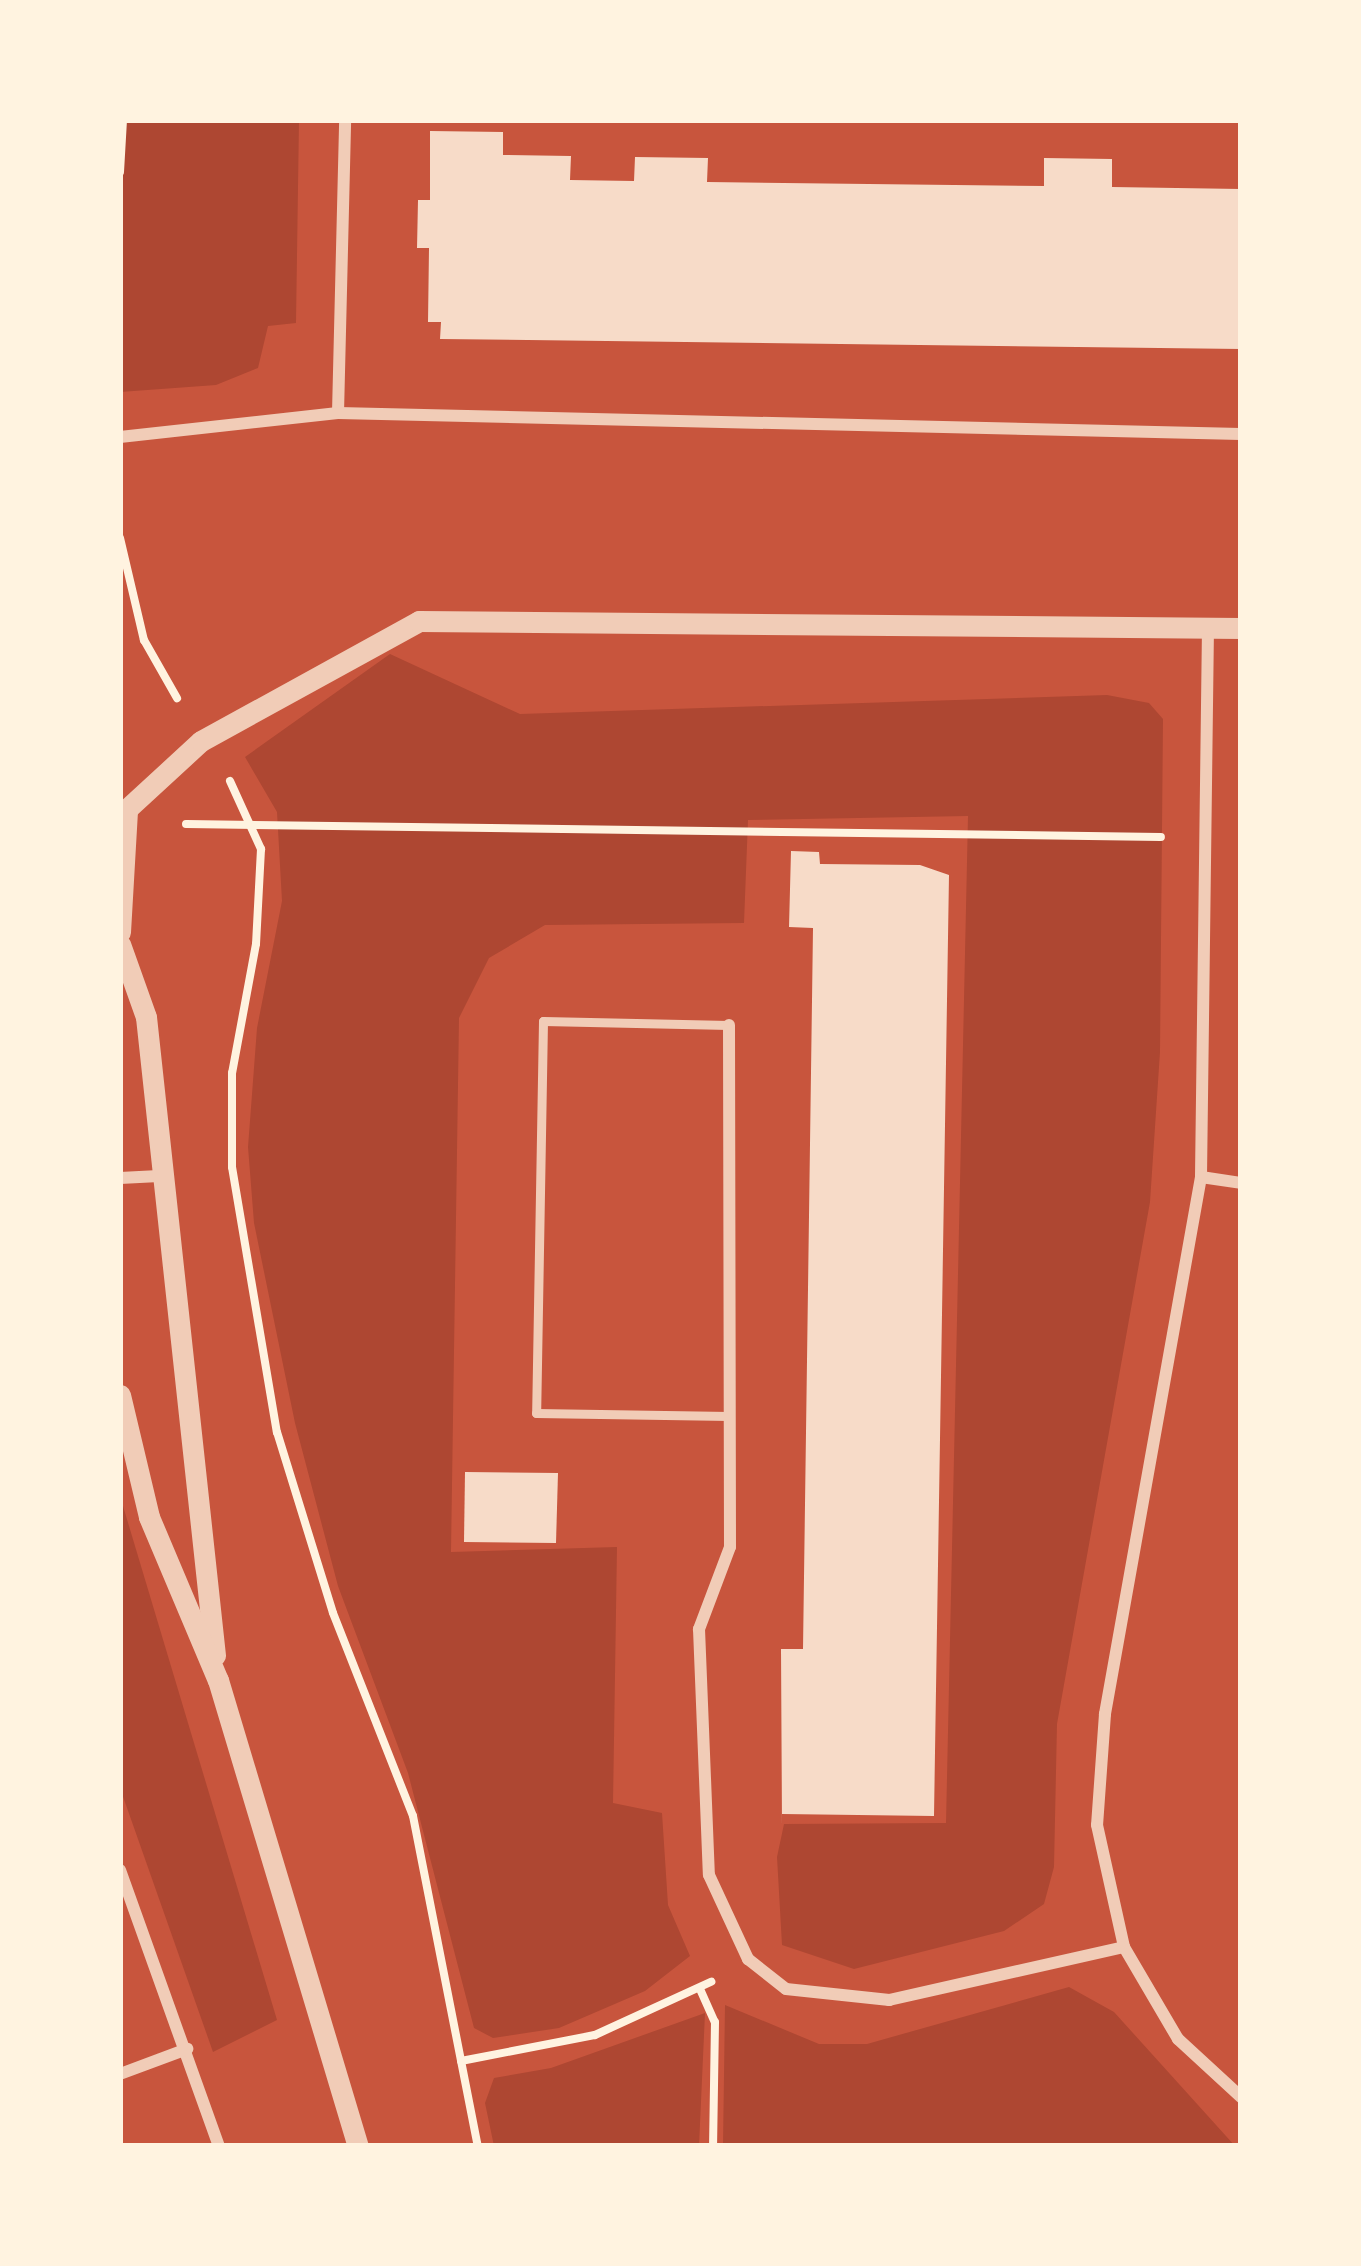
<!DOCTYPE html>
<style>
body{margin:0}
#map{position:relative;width:1361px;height:2266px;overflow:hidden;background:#c8553d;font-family:"Space Grotesk",sans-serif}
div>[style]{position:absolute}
.green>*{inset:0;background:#ae4732}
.building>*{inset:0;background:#f7dbc8}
.path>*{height:8px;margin:-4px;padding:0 4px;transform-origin:4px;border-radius:4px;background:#fff3e0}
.service>*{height:9px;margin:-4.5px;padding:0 4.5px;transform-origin:4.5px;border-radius:4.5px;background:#f1ccb7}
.minor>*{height:12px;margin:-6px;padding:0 6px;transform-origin:6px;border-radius:6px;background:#f1ccb7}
.tertiary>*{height:21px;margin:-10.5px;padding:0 10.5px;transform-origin:10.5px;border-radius:10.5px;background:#f1ccb7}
span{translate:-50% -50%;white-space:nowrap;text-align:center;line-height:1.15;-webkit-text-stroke:12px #fff3e0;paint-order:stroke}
.frame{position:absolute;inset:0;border:123px solid #fff3e0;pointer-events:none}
</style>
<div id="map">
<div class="green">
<div style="clip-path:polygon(120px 120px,299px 120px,296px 323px,268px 326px,258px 368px,216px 385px,120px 392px)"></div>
<div style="clip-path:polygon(390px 654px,520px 714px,1107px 695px,1149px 703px,1163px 719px,1160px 1052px,1150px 1202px,1057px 1724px,1054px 1867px,1044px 1904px,1004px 1931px,854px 1969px,782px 1945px,777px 1857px,784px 1824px,946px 1823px,968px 816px,748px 820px,744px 923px,545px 925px,489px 958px,459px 1018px,451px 1552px,617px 1547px,613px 1803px,662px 1813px,668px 1905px,690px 1956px,645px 1991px,559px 2028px,493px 2038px,474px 2028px,408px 1773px,338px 1586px,295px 1423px,254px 1223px,248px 1147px,257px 1028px,282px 901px,277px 812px,245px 757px)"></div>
<div style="clip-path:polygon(120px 1496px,277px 2020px,213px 2052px,120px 1788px)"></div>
<div style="clip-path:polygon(1069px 1987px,1114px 2012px,1235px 2146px,723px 2146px,725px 2005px,819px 2044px,867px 2044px)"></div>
<div style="clip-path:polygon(705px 2013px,699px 2146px,494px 2146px,485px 2103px,494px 2078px,551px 2068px)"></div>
</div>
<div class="building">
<div style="clip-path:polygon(430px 131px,503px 132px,503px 155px,571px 156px,570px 180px,634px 181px,635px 157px,708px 158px,707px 182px,1044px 186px,1044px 158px,1112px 159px,1112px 187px,1241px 189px,1241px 349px,440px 339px,441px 322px,428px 322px,429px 248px,417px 248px,418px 200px,430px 200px)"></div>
<div style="clip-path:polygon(791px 851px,819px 852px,820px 864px,920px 865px,949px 875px,934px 1816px,782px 1814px,782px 1827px,781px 1649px,803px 1649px,813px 928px,789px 927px)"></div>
<div style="clip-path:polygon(465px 1472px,558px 1473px,556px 1543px,464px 1542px)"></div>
</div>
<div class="path">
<div style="left:120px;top:172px;width:52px;rotate:-86.7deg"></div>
<div style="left:120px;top:538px;width:105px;rotate:76.8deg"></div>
<div style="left:144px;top:640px;width:67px;rotate:60.4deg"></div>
<div style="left:230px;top:781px;width:75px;rotate:65.5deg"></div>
<div style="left:261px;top:849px;width:95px;rotate:93deg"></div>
<div style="left:256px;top:944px;width:131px;rotate:100.5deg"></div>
<div style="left:232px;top:1073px;width:94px;rotate:90deg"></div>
<div style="left:232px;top:1167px;width:269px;rotate:80.4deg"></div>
<div style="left:277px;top:1432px;width:189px;rotate:72.8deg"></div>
<div style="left:333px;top:1613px;width:218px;rotate:68.5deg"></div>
<div style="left:413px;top:1816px;width:336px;rotate:78.9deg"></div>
<div style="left:186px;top:824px;width:975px;rotate:0.76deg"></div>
<div style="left:700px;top:1989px;width:36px;rotate:66deg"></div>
<div style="left:715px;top:2022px;width:124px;rotate:90.9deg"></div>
<div style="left:461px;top:2061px;width:136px;rotate:-11deg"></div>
<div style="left:595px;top:2035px;width:128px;rotate:-24.6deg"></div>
</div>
<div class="service">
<div style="left:729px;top:1025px;width:186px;rotate:-178.8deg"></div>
<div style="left:543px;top:1021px;width:392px;rotate:91deg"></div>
<div style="left:536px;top:1413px;width:193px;rotate:0.9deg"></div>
</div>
<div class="minor">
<div style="left:338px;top:413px;width:293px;rotate:-88.6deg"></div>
<div style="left:120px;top:437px;width:219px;rotate:-6.3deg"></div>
<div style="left:338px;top:413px;width:903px;rotate:1.33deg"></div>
<div style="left:1208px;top:627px;width:550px;rotate:90.73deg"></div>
<div style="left:1201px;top:1177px;width:546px;rotate:100.14deg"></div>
<div style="left:1105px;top:1714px;width:111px;rotate:94.1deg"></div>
<div style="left:1097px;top:1825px;width:125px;rotate:77.5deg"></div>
<div style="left:1124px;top:1947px;width:107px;rotate:59.6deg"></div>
<div style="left:1178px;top:2039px;width:86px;rotate:42.6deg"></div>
<div style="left:729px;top:1025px;width:522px;rotate:89.89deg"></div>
<div style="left:730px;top:1547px;width:88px;rotate:110.7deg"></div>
<div style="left:699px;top:1629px;width:246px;rotate:87.7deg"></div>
<div style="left:709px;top:1875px;width:93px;rotate:65.1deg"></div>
<div style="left:748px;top:1959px;width:48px;rotate:38.3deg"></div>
<div style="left:786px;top:1989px;width:104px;rotate:6.1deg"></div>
<div style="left:889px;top:2000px;width:241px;rotate:-12.7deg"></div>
<div style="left:1201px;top:1177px;width:40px;rotate:8.5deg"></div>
<div style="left:120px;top:1178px;width:39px;rotate:-3deg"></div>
<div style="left:120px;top:1870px;width:293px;rotate:70.3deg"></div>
<div style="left:120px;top:2074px;width:72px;rotate:-20.5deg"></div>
</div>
<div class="tertiary">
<div style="left:120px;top:932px;width:123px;rotate:-86.7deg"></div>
<div style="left:127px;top:809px;width:100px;rotate:-42.6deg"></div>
<div style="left:201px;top:741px;width:249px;rotate:-28.8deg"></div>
<div style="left:419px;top:621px;width:822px;rotate:0.49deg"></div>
<div style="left:120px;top:944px;width:77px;rotate:70.4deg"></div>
<div style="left:146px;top:1017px;width:642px;rotate:83.83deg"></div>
<div style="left:120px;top:1395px;width:125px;rotate:76.6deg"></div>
<div style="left:149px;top:1517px;width:177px;rotate:67.1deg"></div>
<div style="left:218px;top:1680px;width:487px;rotate:73.3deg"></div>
</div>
<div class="frame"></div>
</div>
